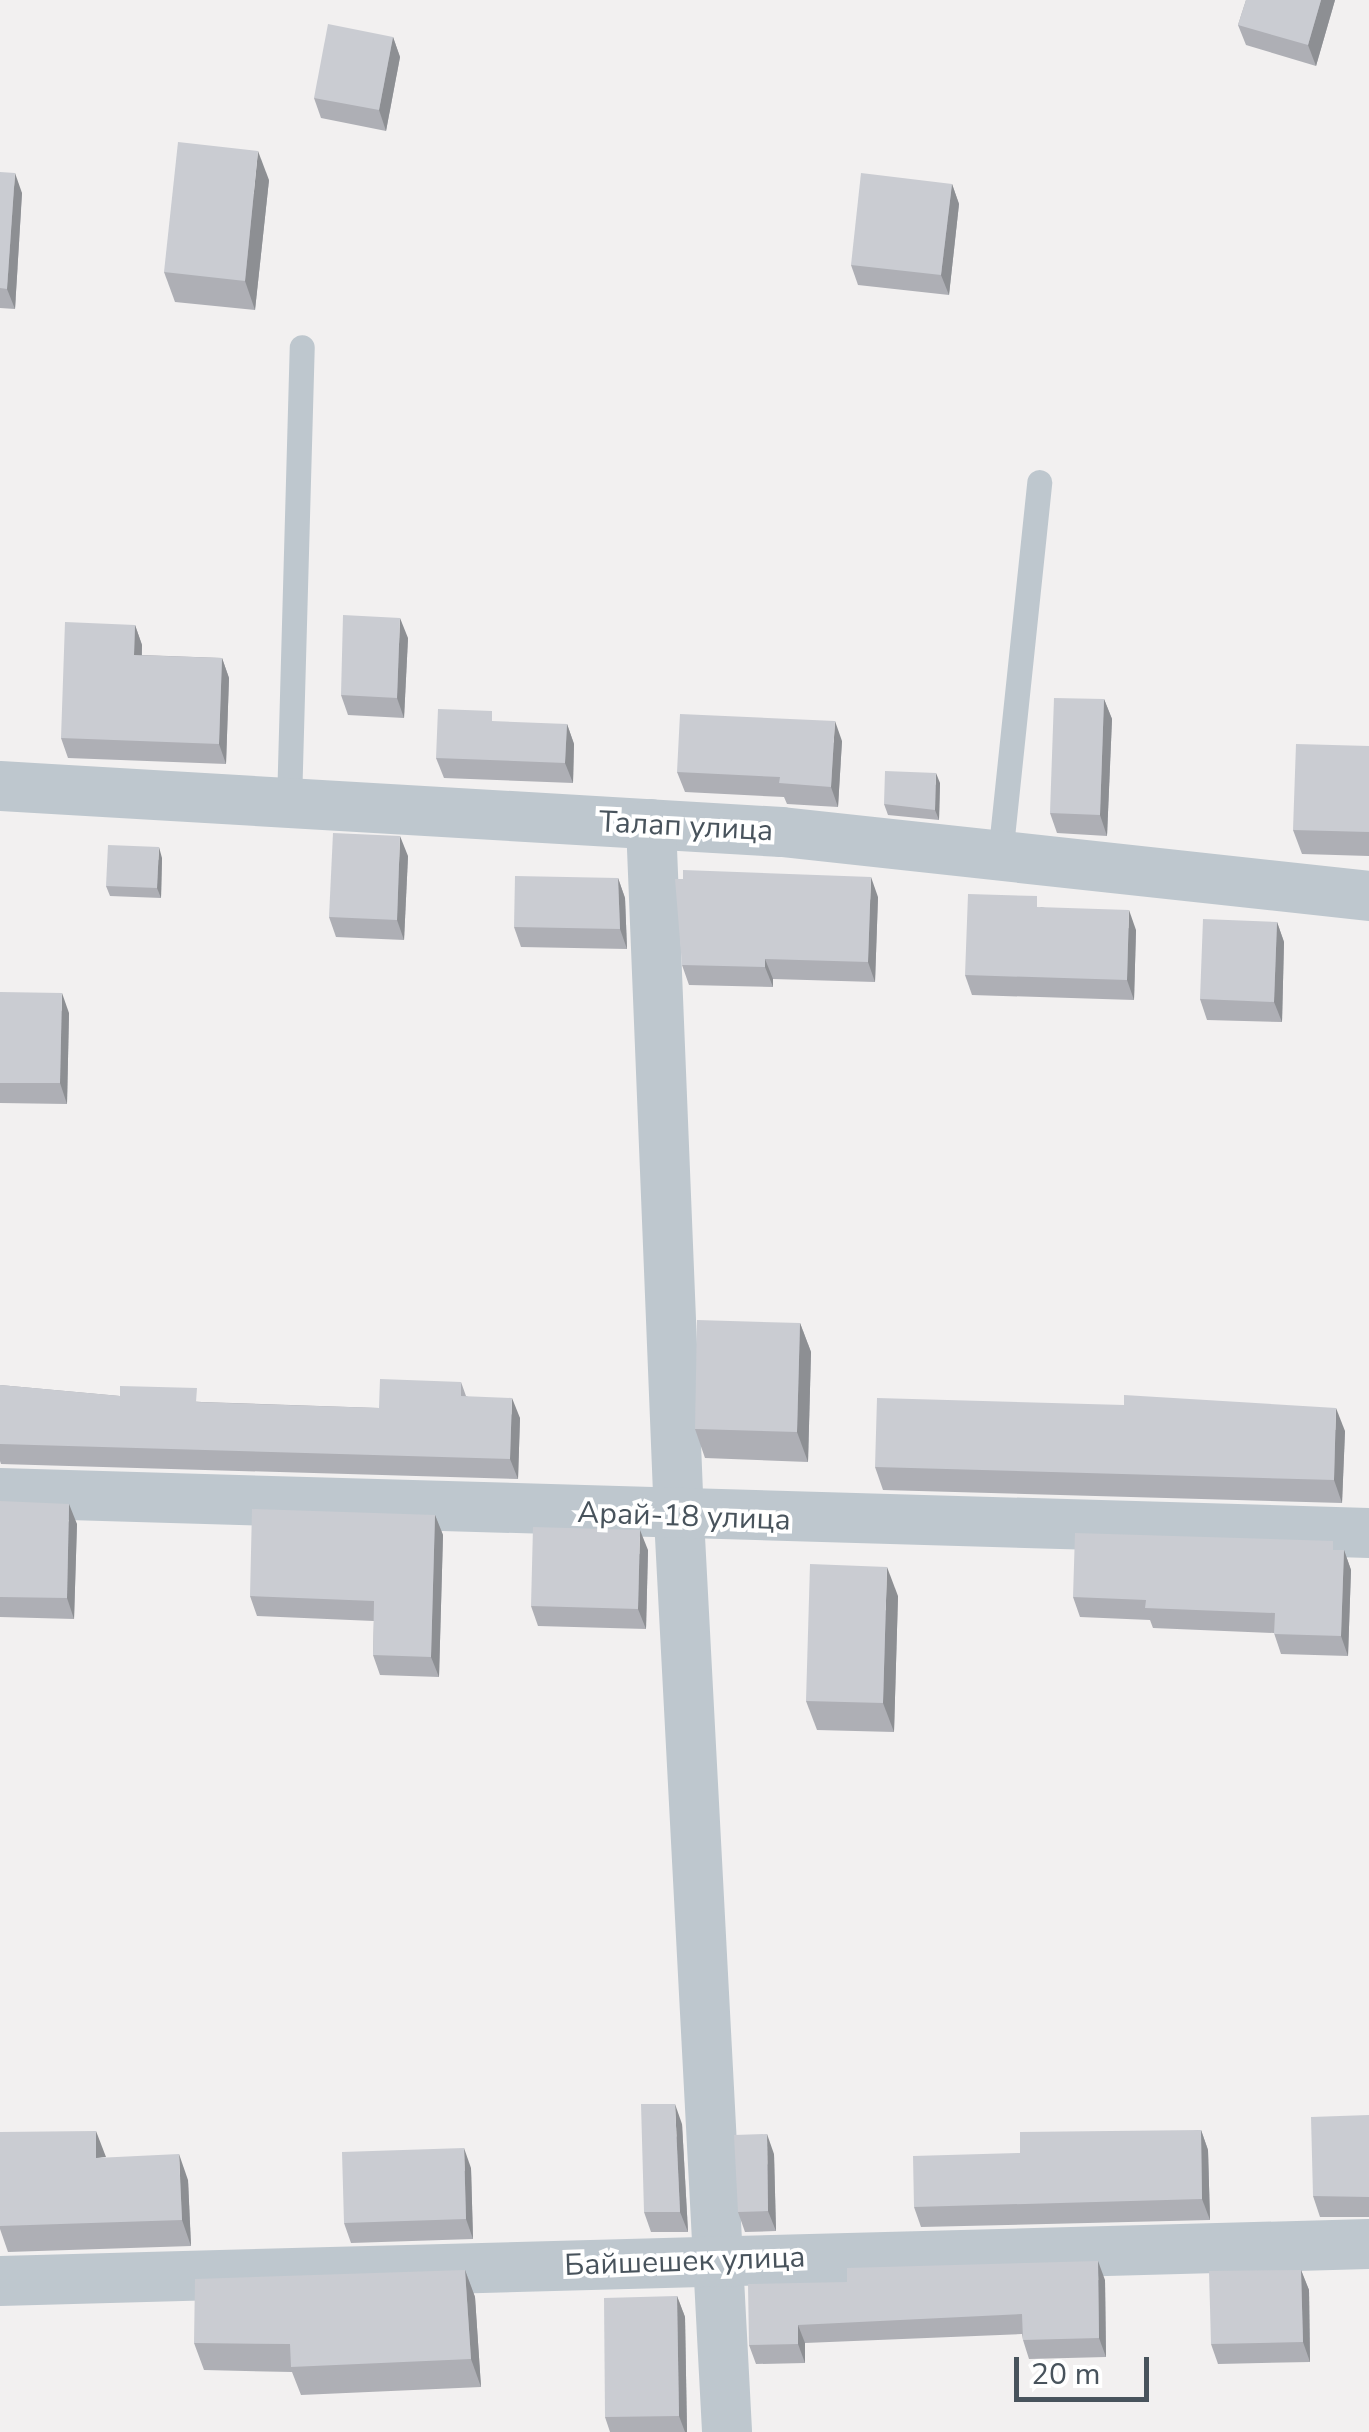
<!DOCTYPE html>
<meta charset="utf-8">
<style>
body{margin:0}
#map{position:relative;width:1369px;height:2432px;overflow:hidden;background:#f2f0f0;font-family:"Nunito Sans",sans-serif}
div>[style]{position:absolute}
.service>*{height:25px;margin:-12.5px;padding:0 12.5px;transform-origin:12.5px;border-radius:12.5px;background:#bec7ce}
.minor>*{height:50px;margin:-25px;padding:0 25px;transform-origin:25px;border-radius:25px;background:#bec7ce}
.wall>*{inset:0;background:#aeafb5}
.shaded-wall>*{inset:0;background:#8d8f93}
.building>*{inset:0;background:#caccd2}
span{translate:-50% -50%;white-space:nowrap;text-align:center;line-height:1.15;-webkit-text-stroke:8px #fff;paint-order:stroke}
.street-label{font-size:30px;color:#48535c}
.scale{position:absolute;left:1014px;top:2357px;width:135px;height:45px;box-sizing:border-box;border:5px solid #48535c;border-top:0;padding-left:12px;font-size:30px;line-height:35px;white-space:nowrap;color:#48535c;-webkit-text-stroke:8px #fff;paint-order:stroke}
</style>
<div id="map">
<div class="service">
<div style="left:289px;top:803px;width:456px;rotate:-88.4deg"></div>
<div style="left:1000px;top:856px;width:376px;rotate:-84deg"></div>
</div>
<div class="minor">
<div style="left:0;top:786px;width:783px;rotate:3.37deg"></div>
<div style="left:782px;top:832px;width:590px;rotate:6.22deg"></div>
<div style="left:651px;top:824px;width:695px;rotate:87.69deg"></div>
<div style="left:679px;top:1518px;width:915px;rotate:86.99deg"></div>
<div style="left:0;top:1493px;width:1370px;rotate:1.67deg"></div>
<div style="left:0;top:2281px;width:1369px;rotate:-1.55deg"></div>
</div>
<div class="wall">
<div style="clip-path:polygon(1246px 0,1335px 0,1316px 66px,1246px 45px,1238px 25px)"></div>
<div style="clip-path:polygon(393px 37px,400px 57px,386px 131px,321px 118px,314px 98px)"></div>
<div style="clip-path:polygon(0 172px,22px 193px,15px 309px,0 308px)"></div>
<div style="clip-path:polygon(269px 180px,255px 310px,175px 302px,164px 272px)"></div>
<div style="clip-path:polygon(952px 184px,959px 204px,949px 295px,858px 285px,851px 265px)"></div>
<div style="clip-path:polygon(135px 625px,142px 645px,142px 655px,222px 658px,229px 678px,226px 764px,68px 758px,61px 738px)"></div>
<div style="clip-path:polygon(408px 638px,404px 718px,348px 715px,341px 695px)"></div>
<div style="clip-path:polygon(1104px 699px,1112px 719px,1107px 836px,1057px 833px,1050px 813px)"></div>
<div style="clip-path:polygon(567px 724px,574px 744px,573px 783px,444px 778px,436px 758px)"></div>
<div style="clip-path:polygon(842px 741px,838px 807px,787px 804px,784px 797px,685px 792px,677px 772px)"></div>
<div style="clip-path:polygon(1369px 746px,1369px 856px,1302px 854px,1293px 830px)"></div>
<div style="clip-path:polygon(940px 783px,939px 820px,888px 815px,884px 804px)"></div>
<div style="clip-path:polygon(408px 856px,404px 940px,336px 937px,329px 917px)"></div>
<div style="clip-path:polygon(162px 858px,161px 898px,110px 896px,106px 886px)"></div>
<div style="clip-path:polygon(618px 878px,625px 898px,627px 949px,521px 947px,514px 927px)"></div>
<div style="clip-path:polygon(878px 897px,875px 982px,773px 979px,773px 987px,689px 985px,682px 965px)"></div>
<div style="clip-path:polygon(1041px 907px,1136px 930px,1134px 1000px,972px 995px,965px 975px)"></div>
<div style="clip-path:polygon(1277px 922px,1284px 942px,1282px 1022px,1207px 1020px,1200px 999px)"></div>
<div style="clip-path:polygon(0 992px,69px 1013px,67px 1104px,0 1103px)"></div>
<div style="clip-path:polygon(800px 1323px,811px 1352px,808px 1462px,705px 1458px,695px 1429px)"></div>
<div style="clip-path:polygon(461px 1382px,466px 1396px,520px 1418px,518px 1479px,1px 1464px,0 1461px,0 1385px,120px 1396px,202px 1402px,379px 1408px)"></div>
<div style="clip-path:polygon(1124px 1405px,1345px 1431px,1342px 1503px,883px 1490px,875px 1467px)"></div>
<div style="clip-path:polygon(0 1501px,77px 1524px,74px 1619px,0 1617px)"></div>
<div style="clip-path:polygon(435px 1515px,443px 1535px,439px 1677px,380px 1675px,373px 1655px,374px 1621px,257px 1616px,250px 1596px)"></div>
<div style="clip-path:polygon(648px 1550px,646px 1629px,538px 1626px,531px 1606px)"></div>
<div style="clip-path:polygon(1336px 1550px,1344px 1550px,1351px 1570px,1348px 1656px,1281px 1654px,1274px 1633px,1153px 1628px,1150px 1620px,1080px 1617px,1073px 1597px)"></div>
<div style="clip-path:polygon(898px 1596px,894px 1732px,817px 1730px,806px 1701px)"></div>
<div style="clip-path:polygon(1369px 2115px,1369px 2217px,1320px 2217px,1313px 2196px)"></div>
<div style="clip-path:polygon(682px 2124px,688px 2232px,651px 2232px,644px 2212px)"></div>
<div style="clip-path:polygon(1201px 2130px,1208px 2150px,1210px 2220px,921px 2227px,914px 2207px,1020px 2153px)"></div>
<div style="clip-path:polygon(0 2132px,188px 2180px,191px 2246px,8px 2252px,0 2229px)"></div>
<div style="clip-path:polygon(774px 2154px,776px 2231px,745px 2232px,738px 2212px)"></div>
<div style="clip-path:polygon(471px 2168px,473px 2239px,351px 2243px,344px 2223px)"></div>
<div style="clip-path:polygon(465px 2270px,475px 2297px,481px 2387px,301px 2395px,292px 2372px,204px 2370px,194px 2343px)"></div>
<div style="clip-path:polygon(1301px 2270px,1309px 2290px,1310px 2362px,1218px 2364px,1211px 2344px)"></div>
<div style="clip-path:polygon(1105px 2280px,1106px 2357px,1029px 2359px,1023px 2340px,1022px 2334px,805px 2343px,805px 2363px,756px 2364px,749px 2345px,847px 2282px)"></div>
<div style="clip-path:polygon(677px 2296px,685px 2317px,687px 2432px,610px 2432px,605px 2417px)"></div>
</div>
<div class="shaded-wall">
<div style="clip-path:polygon(1321px 0,1335px 0,1316px 66px,1308px 45px)"></div>
<div style="clip-path:polygon(393px 37px,400px 57px,386px 131px,379px 110px)"></div>
<div style="clip-path:polygon(258px 151px,269px 180px,255px 310px,245px 281px)"></div>
<div style="clip-path:polygon(15px 173px,22px 193px,15px 309px,7px 289px)"></div>
<div style="clip-path:polygon(952px 184px,959px 204px,949px 295px,941px 275px)"></div>
<div style="clip-path:polygon(400px 618px,408px 638px,404px 718px,397px 698px)"></div>
<div style="clip-path:polygon(135px 625px,142px 645px,141px 675px,134px 655px)"></div>
<div style="clip-path:polygon(222px 658px,229px 678px,226px 764px,219px 744px)"></div>
<div style="clip-path:polygon(1104px 699px,1112px 719px,1107px 836px,1100px 815px)"></div>
<div style="clip-path:polygon(835px 721px,842px 741px,838px 807px,831px 787px)"></div>
<div style="clip-path:polygon(567px 724px,574px 744px,573px 783px,565px 763px)"></div>
<div style="clip-path:polygon(936px 773px,940px 783px,939px 820px,935px 810px)"></div>
<div style="clip-path:polygon(400px 836px,408px 856px,404px 940px,397px 920px)"></div>
<div style="clip-path:polygon(159px 847px,162px 858px,161px 898px,157px 888px)"></div>
<div style="clip-path:polygon(871px 877px,878px 897px,875px 982px,868px 962px)"></div>
<div style="clip-path:polygon(618px 878px,625px 898px,627px 949px,620px 929px)"></div>
<div style="clip-path:polygon(1129px 910px,1136px 930px,1134px 1000px,1127px 980px)"></div>
<div style="clip-path:polygon(1277px 922px,1284px 942px,1282px 1022px,1274px 1002px)"></div>
<div style="clip-path:polygon(765px 959px,773px 979px,773px 987px,765px 967px)"></div>
<div style="clip-path:polygon(62px 993px,69px 1013px,67px 1104px,60px 1083px)"></div>
<div style="clip-path:polygon(800px 1323px,811px 1352px,808px 1462px,797px 1432px)"></div>
<div style="clip-path:polygon(512px 1398px,520px 1418px,518px 1479px,510px 1459px)"></div>
<div style="clip-path:polygon(1336px 1408px,1345px 1431px,1342px 1503px,1334px 1480px)"></div>
<div style="clip-path:polygon(69px 1504px,77px 1524px,74px 1619px,67px 1598px)"></div>
<div style="clip-path:polygon(435px 1515px,443px 1535px,439px 1677px,431px 1657px)"></div>
<div style="clip-path:polygon(640px 1530px,648px 1550px,646px 1629px,638px 1609px)"></div>
<div style="clip-path:polygon(1344px 1550px,1351px 1570px,1348px 1656px,1341px 1636px)"></div>
<div style="clip-path:polygon(887px 1567px,898px 1596px,894px 1732px,883px 1703px)"></div>
<div style="clip-path:polygon(675px 2104px,682px 2124px,688px 2232px,680px 2212px)"></div>
<div style="clip-path:polygon(1201px 2130px,1208px 2150px,1210px 2220px,1202px 2199px)"></div>
<div style="clip-path:polygon(96px 2131px,106px 2157px,96px 2158px)"></div>
<div style="clip-path:polygon(767px 2134px,774px 2154px,776px 2231px,768px 2211px)"></div>
<div style="clip-path:polygon(464px 2148px,471px 2168px,473px 2239px,466px 2219px)"></div>
<div style="clip-path:polygon(179px 2154px,188px 2180px,191px 2246px,182px 2220px)"></div>
<div style="clip-path:polygon(1098px 2261px,1105px 2280px,1106px 2357px,1099px 2338px)"></div>
<div style="clip-path:polygon(465px 2270px,475px 2297px,481px 2387px,471px 2359px)"></div>
<div style="clip-path:polygon(1301px 2270px,1309px 2290px,1310px 2362px,1303px 2342px)"></div>
<div style="clip-path:polygon(677px 2296px,685px 2317px,687px 2432px,685px 2432px,679px 2416px)"></div>
<div style="clip-path:polygon(798px 2325px,805px 2343px,805px 2363px,798px 2344px)"></div>
</div>
<div class="building">
<div style="clip-path:polygon(1246px 0,1321px 0,1308px 45px,1238px 25px)"></div>
<div style="clip-path:polygon(328px 24px,393px 37px,379px 110px,314px 98px)"></div>
<div style="clip-path:polygon(178px 142px,258px 151px,245px 281px,164px 272px)"></div>
<div style="clip-path:polygon(0 172px,15px 173px,7px 289px,0 288px)"></div>
<div style="clip-path:polygon(861px 173px,952px 184px,941px 275px,851px 265px)"></div>
<div style="clip-path:polygon(343px 615px,400px 618px,397px 698px,341px 695px)"></div>
<div style="clip-path:polygon(65px 622px,135px 625px,134px 655px,222px 658px,219px 744px,61px 738px)"></div>
<div style="clip-path:polygon(1054px 698px,1104px 699px,1100px 815px,1050px 813px)"></div>
<div style="clip-path:polygon(438px 709px,492px 711px,492px 721px,567px 724px,565px 763px,436px 758px)"></div>
<div style="clip-path:polygon(680px 714px,835px 721px,831px 787px,779px 783px,780px 777px,677px 772px)"></div>
<div style="clip-path:polygon(1296px 744px,1369px 746px,1369px 832px,1293px 830px)"></div>
<div style="clip-path:polygon(885px 771px,936px 773px,935px 810px,884px 804px)"></div>
<div style="clip-path:polygon(333px 833px,400px 836px,397px 920px,329px 917px)"></div>
<div style="clip-path:polygon(108px 845px,159px 847px,157px 888px,106px 886px)"></div>
<div style="clip-path:polygon(683px 870px,871px 877px,868px 962px,765px 959px,765px 967px,682px 965px,675px 879px,683px 879px)"></div>
<div style="clip-path:polygon(515px 876px,618px 878px,620px 929px,514px 927px)"></div>
<div style="clip-path:polygon(968px 894px,1037px 896px,1037px 907px,1129px 910px,1127px 980px,965px 975px)"></div>
<div style="clip-path:polygon(1203px 919px,1277px 922px,1274px 1002px,1200px 999px)"></div>
<div style="clip-path:polygon(0 992px,62px 993px,60px 1083px,0 1083px)"></div>
<div style="clip-path:polygon(697px 1320px,800px 1323px,797px 1432px,695px 1429px)"></div>
<div style="clip-path:polygon(380px 1379px,461px 1382px,461px 1396px,512px 1398px,510px 1459px,0 1444px,0 1385px,120px 1396px,120px 1386px,197px 1388px,196px 1402px,379px 1408px)"></div>
<div style="clip-path:polygon(1124px 1395px,1336px 1408px,1334px 1480px,875px 1467px,877px 1398px,1124px 1405px)"></div>
<div style="clip-path:polygon(0 1501px,69px 1504px,67px 1598px,0 1597px)"></div>
<div style="clip-path:polygon(252px 1509px,435px 1515px,431px 1657px,373px 1655px,374px 1601px,250px 1596px)"></div>
<div style="clip-path:polygon(533px 1527px,640px 1530px,638px 1609px,531px 1606px)"></div>
<div style="clip-path:polygon(1075px 1533px,1333px 1541px,1333px 1550px,1344px 1550px,1341px 1636px,1274px 1634px,1275px 1613px,1145px 1608px,1146px 1600px,1073px 1597px)"></div>
<div style="clip-path:polygon(810px 1564px,887px 1567px,883px 1703px,806px 1701px)"></div>
<div style="clip-path:polygon(641px 2104px,675px 2104px,680px 2212px,644px 2212px)"></div>
<div style="clip-path:polygon(1369px 2115px,1369px 2197px,1313px 2196px,1311px 2117px)"></div>
<div style="clip-path:polygon(1201px 2130px,1202px 2199px,914px 2207px,913px 2156px,1020px 2153px,1020px 2132px)"></div>
<div style="clip-path:polygon(96px 2131px,96px 2158px,179px 2154px,182px 2220px,0 2226px,0 2132px)"></div>
<div style="clip-path:polygon(767px 2134px,768px 2211px,738px 2212px,734px 2135px)"></div>
<div style="clip-path:polygon(464px 2148px,466px 2219px,344px 2223px,342px 2152px)"></div>
<div style="clip-path:polygon(1098px 2261px,1099px 2338px,1023px 2340px,1022px 2314px,798px 2325px,798px 2344px,749px 2345px,748px 2284px,847px 2282px,847px 2268px)"></div>
<div style="clip-path:polygon(465px 2270px,471px 2359px,291px 2367px,290px 2344px,194px 2343px,195px 2279px)"></div>
<div style="clip-path:polygon(1301px 2270px,1303px 2342px,1211px 2344px,1209px 2271px)"></div>
<div style="clip-path:polygon(677px 2296px,679px 2416px,605px 2417px,604px 2298px)"></div>
</div>
<div class="street-label">
<span style="left:686px;top:827px;rotate:3deg">Талап улица</span>
<span style="left:684px;top:1517px;rotate:2deg">Арай-18 улица</span>
<span style="left:685px;top:2262px;rotate:-2deg">Байшешек улица</span>
</div>
<div class="scale">20 m</div>
</div>
